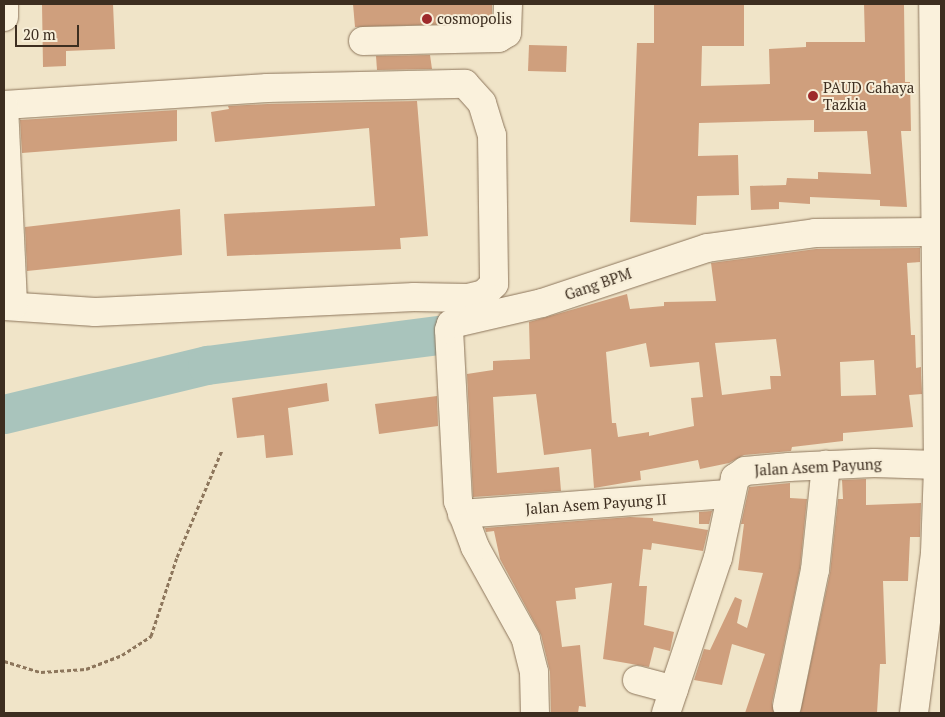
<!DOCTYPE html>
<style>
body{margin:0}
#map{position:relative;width:945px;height:717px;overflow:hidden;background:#f0e4c8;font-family:"PT Serif",serif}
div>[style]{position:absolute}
.river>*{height:39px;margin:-19.5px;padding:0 19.5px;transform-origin:19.5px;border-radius:19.5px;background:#a9c4bc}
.building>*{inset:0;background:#cf9f7d}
.path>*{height:3px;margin-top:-1.5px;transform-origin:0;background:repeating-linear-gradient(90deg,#8d765c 0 4px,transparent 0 6.5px)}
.roads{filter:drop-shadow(0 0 1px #8d765c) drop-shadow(0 0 1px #8d765c)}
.minor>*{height:28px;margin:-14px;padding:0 14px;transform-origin:14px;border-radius:14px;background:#faf1dc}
.dots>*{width:14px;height:14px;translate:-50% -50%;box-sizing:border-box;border:2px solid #f7eed8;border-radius:50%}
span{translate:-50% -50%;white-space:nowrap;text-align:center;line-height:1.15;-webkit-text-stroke:4px #f7eed8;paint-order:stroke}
.poi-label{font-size:15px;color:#3d2e20}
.left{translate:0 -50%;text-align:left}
.street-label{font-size:15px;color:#3d2e20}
.frame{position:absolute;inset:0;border:5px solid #3d2e20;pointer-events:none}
.scale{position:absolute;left:15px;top:25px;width:64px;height:22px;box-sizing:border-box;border:2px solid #3d2e20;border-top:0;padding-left:6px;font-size:15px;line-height:18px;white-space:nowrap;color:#3d2e20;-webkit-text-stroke:4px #f7eed8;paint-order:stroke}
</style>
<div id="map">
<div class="river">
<div style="left:4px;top:414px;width:209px;rotate:-13.6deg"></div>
<div style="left:207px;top:365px;width:232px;rotate:-7.4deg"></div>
</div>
<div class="building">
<div style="clip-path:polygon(42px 4px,113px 4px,115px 49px,66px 51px,66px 66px,43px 67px)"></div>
<div style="clip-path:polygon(353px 4px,492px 4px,492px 23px,355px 27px)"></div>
<div style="clip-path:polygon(654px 4px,744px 4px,744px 46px,702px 46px,701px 86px,770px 84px,769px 49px,806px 47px,806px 42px,865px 42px,864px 4px,904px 4px,905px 82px,910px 82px,911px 131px,901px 131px,907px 207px,880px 206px,880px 200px,810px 197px,810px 204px,779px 202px,779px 209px,751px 210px,750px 186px,786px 185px,787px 178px,818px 179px,818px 172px,871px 174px,867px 131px,814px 132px,814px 120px,699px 123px,698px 156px,738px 155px,739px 195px,697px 196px,696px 225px,630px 222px,637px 43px,654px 43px)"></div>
<div style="clip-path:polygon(529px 45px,567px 46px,566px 72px,528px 71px)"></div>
<div style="clip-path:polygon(430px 55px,432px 69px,377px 70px,376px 56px)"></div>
<div style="clip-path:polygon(417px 101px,428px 236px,400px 238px,401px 249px,227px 256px,224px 214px,375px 206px,369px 128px,215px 142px,211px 112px,229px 109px,228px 106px,268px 104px)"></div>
<div style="clip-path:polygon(177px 110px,177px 141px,22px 153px,20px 120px)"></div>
<div style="clip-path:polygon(180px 209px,182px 255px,27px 271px,25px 227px)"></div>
<div style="clip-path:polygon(evenodd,920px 248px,920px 262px,907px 263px,911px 335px,915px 335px,916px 368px,921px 367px,921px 375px,922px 394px,909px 395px,913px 427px,843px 433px,843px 441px,792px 447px,791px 451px,744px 455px,729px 463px,700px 469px,698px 460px,640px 471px,641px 480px,594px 488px,591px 449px,544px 455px,536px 394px,493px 397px,497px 473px,559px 467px,561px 491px,473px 497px,467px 374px,493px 370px,493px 361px,530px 359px,529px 322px,627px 294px,630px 309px,664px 306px,664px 302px,716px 301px,711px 263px,816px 249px,920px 248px,776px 339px,781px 376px,770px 376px,771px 389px,722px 395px,715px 343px,776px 339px,920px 248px,646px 343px,650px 367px,699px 362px,703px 397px,691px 398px,694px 426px,649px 436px,649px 432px,618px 437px,616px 423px,612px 423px,606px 352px,646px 343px,920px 248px,874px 360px,876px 395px,841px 396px,840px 362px,874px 360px)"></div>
<div style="clip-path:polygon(327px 383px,329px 401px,288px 408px,293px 455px,266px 458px,264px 435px,237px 438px,232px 398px)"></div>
<div style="clip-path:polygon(437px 396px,438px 426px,379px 434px,375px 404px)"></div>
<div style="clip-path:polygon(866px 479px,866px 505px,921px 503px,920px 537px,910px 537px,908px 581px,883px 581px,886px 664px,880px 664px,877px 713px,800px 713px,830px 573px,838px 499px,843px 499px,842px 480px)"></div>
<div style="clip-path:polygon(790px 483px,790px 498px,807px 499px,800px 568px,772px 703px,774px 713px,745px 713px,765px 654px,732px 644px,722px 685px,694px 680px,704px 649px,710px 650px,735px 597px,742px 600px,737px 623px,747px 628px,763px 573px,738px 570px,744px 524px,741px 524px,749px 487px)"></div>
<div style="clip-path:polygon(712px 511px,709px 524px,699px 524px,699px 512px)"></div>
<div style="clip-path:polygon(630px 517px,653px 518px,653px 521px,708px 530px,703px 551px,652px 543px,651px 550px,643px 549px,639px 586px,647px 586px,644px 625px,674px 632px,670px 651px,654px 647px,649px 667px,603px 659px,612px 583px,575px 588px,576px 599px,556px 601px,562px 647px,580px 645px,586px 707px,579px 706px,578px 713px,551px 713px,550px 672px,541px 635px,500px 559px,494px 531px,486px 532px,485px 528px)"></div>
</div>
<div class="path">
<div style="left:4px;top:661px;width:39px;rotate:17deg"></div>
<div style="left:41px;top:672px;width:45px;rotate:-3.8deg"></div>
<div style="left:86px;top:669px;width:39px;rotate:-21deg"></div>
<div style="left:122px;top:655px;width:35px;rotate:-33deg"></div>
<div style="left:151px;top:636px;width:83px;rotate:-71.8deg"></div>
<div style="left:177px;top:557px;width:116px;rotate:-67.2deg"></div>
</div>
<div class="roads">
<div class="minor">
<div style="left:4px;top:17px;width:13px;rotate:-90deg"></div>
<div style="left:363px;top:41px;width:136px;rotate:-1.3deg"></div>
<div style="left:499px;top:38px;width:9px;rotate:-32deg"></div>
<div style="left:507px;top:33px;width:29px;rotate:-88deg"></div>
<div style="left:4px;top:105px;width:264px;rotate:-3.7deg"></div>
<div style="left:267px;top:88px;width:198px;rotate:-1.2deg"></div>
<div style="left:465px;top:84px;width:25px;rotate:48deg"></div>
<div style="left:482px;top:103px;width:34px;rotate:73deg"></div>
<div style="left:492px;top:135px;width:149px;rotate:89.2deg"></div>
<div style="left:494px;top:284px;width:14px;rotate:135deg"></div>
<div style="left:484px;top:294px;width:16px;rotate:166deg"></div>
<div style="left:468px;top:298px;width:54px;rotate:-178.9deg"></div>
<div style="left:414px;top:297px;width:319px;rotate:177.3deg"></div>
<div style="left:95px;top:312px;width:91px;rotate:-176.2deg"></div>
<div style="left:4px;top:105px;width:201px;rotate:87.4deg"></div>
<div style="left:462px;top:514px;width:269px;rotate:-4.3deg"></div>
<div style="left:637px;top:680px;width:38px;rotate:15deg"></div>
<div style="left:787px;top:706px;width:139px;rotate:-78.4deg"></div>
<div style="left:815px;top:570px;width:106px;rotate:-84deg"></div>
<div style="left:535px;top:713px;width:41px;rotate:-91.4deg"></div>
<div style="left:534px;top:672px;width:34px;rotate:-104deg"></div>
<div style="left:526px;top:639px;width:105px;rotate:-119deg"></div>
<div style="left:475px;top:547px;width:49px;rotate:-110.3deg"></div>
<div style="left:458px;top:501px;width:171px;rotate:-93deg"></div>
<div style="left:449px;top:330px;width:6px;rotate:-72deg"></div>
<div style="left:451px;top:324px;width:93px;rotate:-13deg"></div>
<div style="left:542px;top:303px;width:174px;rotate:-18.4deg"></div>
<div style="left:707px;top:248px;width:109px;rotate:-7.9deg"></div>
<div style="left:815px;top:233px;width:120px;rotate:-0.5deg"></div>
<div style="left:666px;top:713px;width:163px;rotate:-71.5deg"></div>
<div style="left:718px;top:558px;width:82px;rotate:-78deg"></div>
<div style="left:735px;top:478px;width:12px;rotate:-35deg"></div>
<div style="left:745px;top:471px;width:44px;rotate:-5.2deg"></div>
<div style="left:789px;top:467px;width:85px;rotate:-2.7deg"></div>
<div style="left:874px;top:463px;width:64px;rotate:1.8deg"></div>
<div style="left:914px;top:713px;width:161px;rotate:-82.5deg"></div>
<div style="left:935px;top:553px;width:88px;rotate:-88deg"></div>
<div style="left:938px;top:465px;width:461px;rotate:-90.6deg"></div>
</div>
</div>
<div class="dots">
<div style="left:427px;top:19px;background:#9e2a2b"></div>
<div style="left:813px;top:96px;background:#9e2a2b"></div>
</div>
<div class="poi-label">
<span class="left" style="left:437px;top:19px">cosmopolis</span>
<span class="left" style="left:823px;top:96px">PAUD Cahaya<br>Tazkia</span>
</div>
<div class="street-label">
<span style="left:598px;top:284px;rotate:-19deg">Gang BPM</span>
<span style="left:818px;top:467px;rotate:-3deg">Jalan Asem Payung</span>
<span style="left:596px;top:504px;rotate:-4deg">Jalan Asem Payung II</span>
</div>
<div class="frame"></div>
<div class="scale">20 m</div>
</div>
